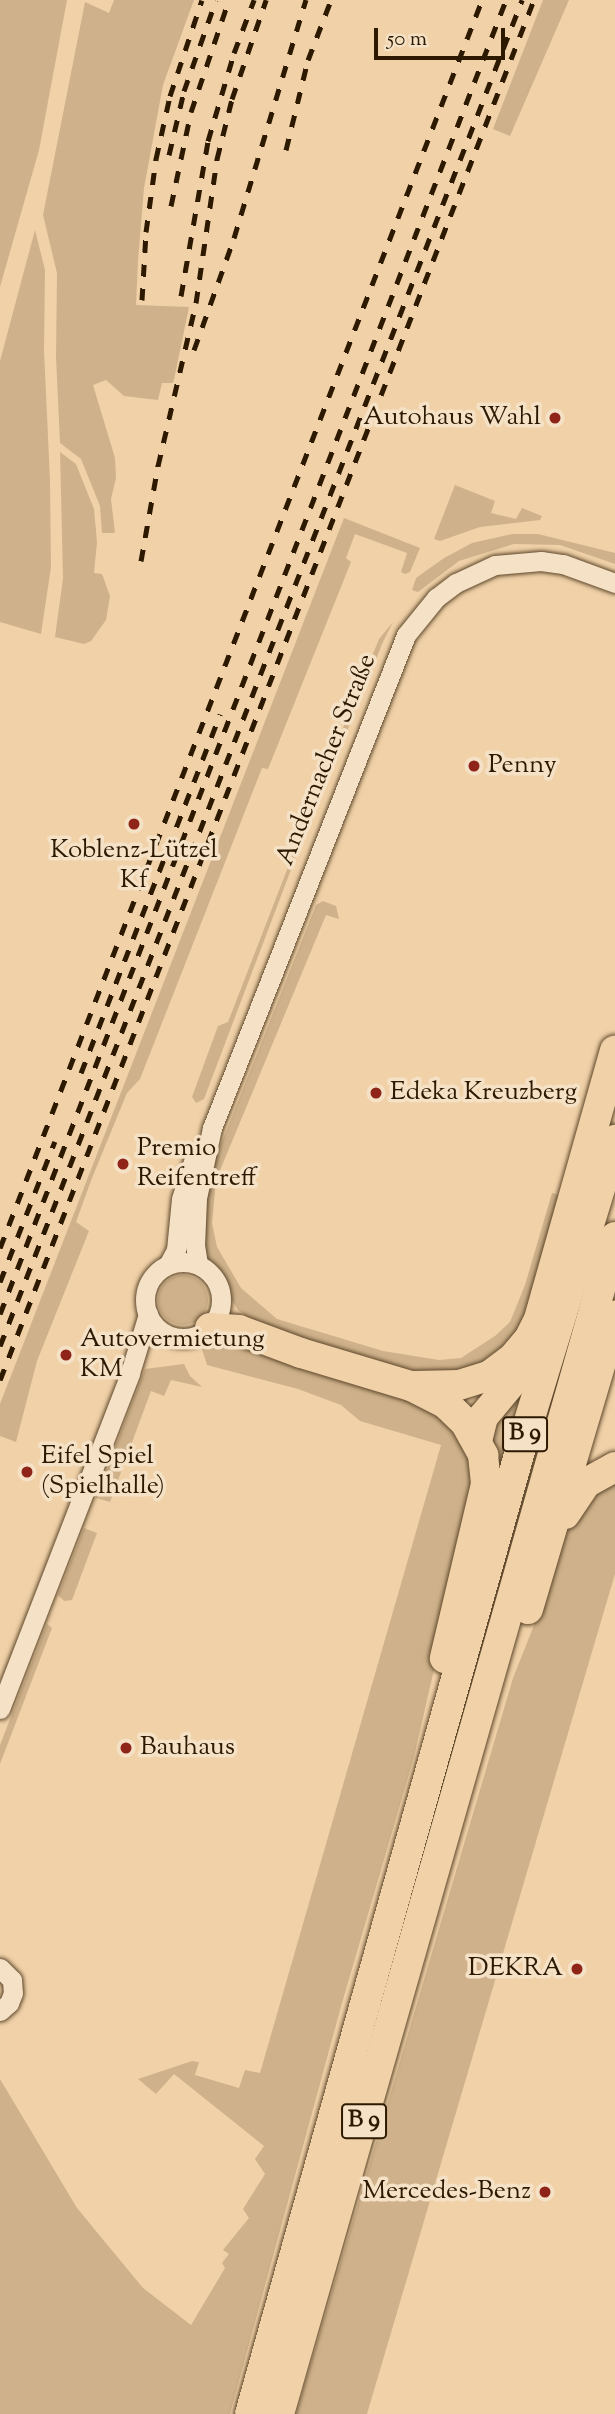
<!DOCTYPE html>
<meta charset="utf-8">
<style>
body{margin:0}
#map{position:relative;width:615px;height:2414px;overflow:hidden;background:#f0d1a8;font-family:"Sorts Mill Goudy",serif}
div>[style]{position:absolute}
.green>*{inset:0;background:#cfb28b}
.round{border-radius:50%}
.roads{filter:drop-shadow(0 0 2px #5d472a) drop-shadow(0 0 2px #5d472a)}
.minor>*{height:19px;margin:-9.5px;padding:0 9.5px;transform-origin:9.5px;border-radius:9.5px;background:#f5e1c6}
.minor>.ring{margin:-9.5px;padding:0;box-sizing:content-box;background:none;border:19px solid #f5e1c6;border-radius:50%}
.highway>*{height:30px;margin:-15px;padding:0 15px;transform-origin:15px;border-radius:15px;background:#f0d1a8}
.rail>*{height:5px;margin-top:-2.5px;transform-origin:0;background:repeating-linear-gradient(90deg,#2c1900 0 12px,transparent 0 24px)}
.dots>*{width:19px;height:19px;translate:-50% -50%;box-sizing:border-box;border:4px solid #f5e1c6;border-radius:50%}
span{translate:-50% -50%;white-space:nowrap;text-align:center;line-height:1.15;-webkit-text-stroke:7px #f5e1c6;paint-order:stroke}
.shield-label span{padding:2px 5px;background:#f5e1c6;border:2px solid;border-radius:5px;-webkit-text-stroke-width:0}
.shield-label{font-size:24px;color:#2c1900;font-weight:700}
.poi-label{font-size:26px;color:#2c1900}
.right{translate:-100% -50%;text-align:right}
.left{translate:0 -50%;text-align:left}
.street-label{font-size:26px;color:#2c1900}
.scale{position:absolute;left:374px;top:28px;width:131px;height:32px;box-sizing:border-box;border:4px solid #2c1900;border-top:0;padding-left:9px;font-size:21px;line-height:24px;white-space:nowrap;color:#2c1900;-webkit-text-stroke:5px #f5e1c6;paint-order:stroke}
</style>
<div id="map">
<div class="green">
<div style="clip-path:polygon(0 0,67px 0,39px 150px,0 287px)"></div>
<div style="clip-path:polygon(114px 0,194px 0,163px 85px,144px 188px,138px 261px,136px 305px,189px 307px,175px 375px,173px 383px,162px 383px,158px 400px,124px 396px,106px 380px,93px 385px,115px 458px,116px 478px,111px 499px,115px 533px,102px 533px,100px 506px,81px 459px,60px 443px,56px 357px,57px 273px,43px 215px,85px 2px,109px 13px)"></div>
<div style="clip-path:polygon(543px 0,569px 0,510px 136px,493px 129px)"></div>
<div style="clip-path:polygon(35px 230px,45px 270px,44px 350px,50px 480px,51px 567px,41px 634px,0 622px,0 361px)"></div>
<div style="clip-path:polygon(60px 452px,76px 464px,94px 509px,97px 542px,94px 573px,102px 574px,110px 596px,106px 620px,91px 641px,84px 644px,55px 637px,63px 578px)"></div>
<div style="clip-path:polygon(455px 485px,495px 501px,491px 513px,516px 519px,522px 508px,542px 516px,540px 520px,480px 527px,440px 541px,434px 539px)"></div>
<div style="clip-path:polygon(344px 518px,420px 548px,410px 572px,405px 574px,401px 572px,407px 553px,355px 534px,346px 558px,351px 562px,268px 769px,262px 768px,140px 1079px,127px 1093px,92px 1178px,76px 1222px,89px 1231px,37px 1361px,16px 1442px,0 1436px,0 1404px)"></div>
<div style="clip-path:polygon(512px 534px,538px 534px,615px 553px,615px 564px,560px 545px,514px 544px,459px 561px,418px 592px,412px 590px,416px 578px,444px 558px,472px 543px)"></div>
<div style="clip-path:polygon(393px 622px,383px 642px,320px 798px,318px 790px,379px 639px)"></div>
<div style="clip-path:polygon(306px 830px,204px 1099px,196px 1103px,192px 1097px,218px 1026px,228px 1022px,302px 831px)"></div>
<div style="clip-path:polygon(323px 901px,336px 906px,339px 919px,326px 915px,216px 1180px,212px 1223px,217px 1247px,241px 1288px,277px 1319px,383px 1351px,439px 1360px,461px 1358px,495px 1336px,510px 1322px,525px 1285px,552px 1193px,563px 1196px,528px 1317px,502px 1356px,438px 1378px,322px 1348px,254px 1321px,238px 1310px,232px 1301px,223px 1277px,206px 1258px,200px 1236px,208px 1177px,316px 905px)"></div>
<div class="round" style="left:158px;top:1275px;width:50px;height:50px"></div>
<div style="clip-path:polygon(217px 1335px,376px 1386px,443px 1413px,473px 1462px,473px 1499px,414px 1757px,342px 2003px,230px 2414px,0 2414px,0 2079px,77px 2208px,143px 2288px,191px 2325px,225px 2268px,222px 2263px,229px 2254px,223px 2250px,249px 2218px,243px 2209px,265px 2174px,255px 2159px,264px 2146px,174px 2074px,156px 2094px,138px 2079px,192px 2061px,199px 2062px,195px 2075px,239px 2088px,245px 2070px,260px 2073px,441px 1445px,360px 1421px,341px 1405px,298px 1389px,207px 1365px,201px 1346px,207px 1339px)"></div>
<div style="clip-path:polygon(184px 1364px,190px 1376px,202px 1387px,171px 1380px,164px 1396px,151px 1391px,110px 1502px,96px 1498px,145px 1369px)"></div>
<div style="clip-path:polygon(532px 1370px,494px 1497px,487px 1430px)"></div>
<div style="clip-path:polygon(615px 1477px,615px 1574px,367px 2414px,296px 2414px,513px 1678px,546px 1595px,564px 1537px,577px 1509px)"></div>
<div style="clip-path:polygon(84px 1528px,97px 1533px,72px 1600px,64px 1601px,58px 1595px)"></div>
<div style="clip-path:polygon(47px 1624px,52px 1628px,0 1764px,0 1745px)"></div>
</div>
<div class="roads">
<div class="minor">
<div class="ring" style="left:145px;top:1262px;width:57px;height:57px"></div>
<div style="left:198px;top:1264px;width:18px;rotate:-99deg"></div>
<div style="left:195px;top:1246px;width:48px;rotate:-87.6deg"></div>
<div style="left:197px;top:1198px;width:72px;rotate:-77.9deg"></div>
<div style="left:212px;top:1128px;width:530px;rotate:-68.52deg"></div>
<div style="left:406px;top:635px;width:48px;rotate:-51deg"></div>
<div style="left:436px;top:598px;width:25px;rotate:-37deg"></div>
<div style="left:456px;top:583px;width:43px;rotate:-24.8deg"></div>
<div style="left:495px;top:565px;width:46px;rotate:-5deg"></div>
<div style="left:541px;top:561px;width:22px;rotate:8deg"></div>
<div style="left:563px;top:564px;width:55px;rotate:20.1deg"></div>
<div style="left:168px;top:1265px;width:17px;rotate:-62deg"></div>
<div style="left:176px;top:1250px;width:51px;rotate:-84.4deg"></div>
<div style="left:181px;top:1199px;width:46px;rotate:-72.3deg"></div>
<div style="left:0;top:1709px;width:360px;rotate:-68.8deg"></div>
<div style="left:130px;top:1373px;width:62px;rotate:-73deg"></div>
<div style="left:0;top:1968px;width:17px;rotate:45deg"></div>
<div style="left:12px;top:1980px;width:13px;rotate:86deg"></div>
<div style="left:13px;top:1993px;width:11px;rotate:112deg"></div>
<div style="left:9px;top:2003px;width:12px;rotate:138deg"></div>
</div>
<div class="highway">
<div style="left:210px;top:1328px;width:29px;rotate:4deg"></div>
<div style="left:239px;top:1330px;width:66px;rotate:20.4deg"></div>
<div style="left:301px;top:1353px;width:115px;rotate:16.7deg"></div>
<div style="left:411px;top:1386px;width:38px;rotate:27deg"></div>
<div style="left:445px;top:1403px;width:28px;rotate:44deg"></div>
<div style="left:465px;top:1422px;width:38px;rotate:61deg"></div>
<div style="left:483px;top:1455px;width:29px;rotate:84deg"></div>
<div style="left:486px;top:1484px;width:179px;rotate:103.3deg"></div>
<div style="left:415px;top:1386px;width:44px;rotate:-1.3deg"></div>
<div style="left:459px;top:1385px;width:31px;rotate:-17deg"></div>
<div style="left:489px;top:1376px;width:30px;rotate:-37deg"></div>
<div style="left:513px;top:1358px;width:25px;rotate:-50deg"></div>
<div style="left:529px;top:1339px;width:22px;rotate:-63deg"></div>
<div style="left:539px;top:1319px;width:279px;rotate:-74.2deg"></div>
<div style="left:477px;top:1441px;width:25px;rotate:-76deg"></div>
<div style="left:483px;top:1417px;width:53px;rotate:-50.3deg"></div>
<div style="left:517px;top:1376px;width:26px;rotate:-77deg"></div>
<div style="left:565px;top:1514px;width:37px;rotate:-56deg"></div>
<div style="left:586px;top:1483px;width:33px;rotate:-29deg"></div>
<div style="left:528px;top:1609px;width:306px;rotate:-73.5deg"></div>
<div style="left:250px;top:2414px;width:1007px;rotate:-74.34deg"></div>
<div style="left:522px;top:1444px;width:318px;rotate:-73deg"></div>
<div style="left:279px;top:2414px;width:1224px;rotate:-74.07deg"></div>
</div>
</div>
<div class="rail">
<div style="left:286px;top:150px;width:93px;rotate:-76.3deg"></div>
<div style="left:308px;top:60px;width:64px;rotate:-69deg"></div>
<div style="left:169px;top:155px;width:66px;rotate:-76.8deg"></div>
<div style="left:184px;top:91px;width:96px;rotate:-70.6deg"></div>
<div style="left:171px;top:206px;width:96px;rotate:-78deg"></div>
<div style="left:191px;top:112px;width:118px;rotate:-71.3deg"></div>
<div style="left:181px;top:296px;width:157px;rotate:-80.1deg"></div>
<div style="left:208px;top:141px;width:92px;rotate:-73.5deg"></div>
<div style="left:234px;top:53px;width:57px;rotate:-69.3deg"></div>
<div style="left:142px;top:300px;width:68px;rotate:-86.6deg"></div>
<div style="left:146px;top:232px;width:74px;rotate:-82.2deg"></div>
<div style="left:156px;top:159px;width:65px;rotate:-77.5deg"></div>
<div style="left:170px;top:96px;width:101px;rotate:-71.6deg"></div>
<div style="left:194px;top:350px;width:119px;rotate:-70.3deg"></div>
<div style="left:234px;top:238px;width:249px;rotate:-73.2deg"></div>
<div style="left:141px;top:561px;width:97px;rotate:-79.9deg"></div>
<div style="left:158px;top:466px;width:167px;rotate:-76.9deg"></div>
<div style="left:196px;top:303px;width:146px;rotate:-81.7deg"></div>
<div style="left:217px;top:159px;width:62px;rotate:-76deg"></div>
<div style="left:232px;top:99px;width:105px;rotate:-71deg"></div>
<div style="left:81px;top:1073px;width:385px;rotate:-68.8deg"></div>
<div style="left:0;top:1248px;width:1338px;rotate:-68.88deg"></div>
<div style="left:0;top:1282px;width:151px;rotate:-68.7deg"></div>
<div style="left:0;top:1314px;width:1408px;rotate:-68.94deg"></div>
<div style="left:0;top:1346px;width:1444px;rotate:-68.8deg"></div>
<div style="left:0;top:1380px;width:1480px;rotate:-68.85deg"></div>
</div>
<div class="dots">
<div style="left:555px;top:418px;background:#8f2418"></div>
<div style="left:474px;top:766px;background:#8f2418"></div>
<div style="left:134px;top:824px;background:#8f2418"></div>
<div style="left:376px;top:1093px;background:#8f2418"></div>
<div style="left:123px;top:1164px;background:#8f2418"></div>
<div style="left:66px;top:1355px;background:#8f2418"></div>
<div style="left:27px;top:1472px;background:#8f2418"></div>
<div style="left:126px;top:1748px;background:#8f2418"></div>
<div style="left:577px;top:1969px;background:#8f2418"></div>
<div style="left:545px;top:2192px;background:#8f2418"></div>
</div>
<div class="shield-label">
<span style="left:525px;top:1434px">B 9</span>
<span style="left:364px;top:2121px">B 9</span>
</div>
<div class="poi-label">
<span class="right" style="left:541px;top:418px">Autohaus Wahl</span>
<span class="left" style="left:488px;top:766px">Penny</span>
<span style="left:134px;top:866px">Koblenz-Lützel<br>Kf</span>
<span class="left" style="left:390px;top:1093px">Edeka Kreuzberg</span>
<span class="left" style="left:137px;top:1164px">Premio<br>Reifentreff</span>
<span class="left" style="left:80px;top:1355px">Autovermietung<br>KM</span>
<span class="left" style="left:41px;top:1472px">Eifel Spiel<br>(Spielhalle)</span>
<span class="left" style="left:140px;top:1748px">Bauhaus</span>
<span class="right" style="left:563px;top:1969px">DEKRA</span>
<span class="right" style="left:531px;top:2192px">Mercedes-Benz</span>
</div>
<div class="street-label">
<span style="left:327px;top:760px;rotate:-68deg">Andernacher Straße</span>
</div>
<div class="scale">50 m</div>
</div>
